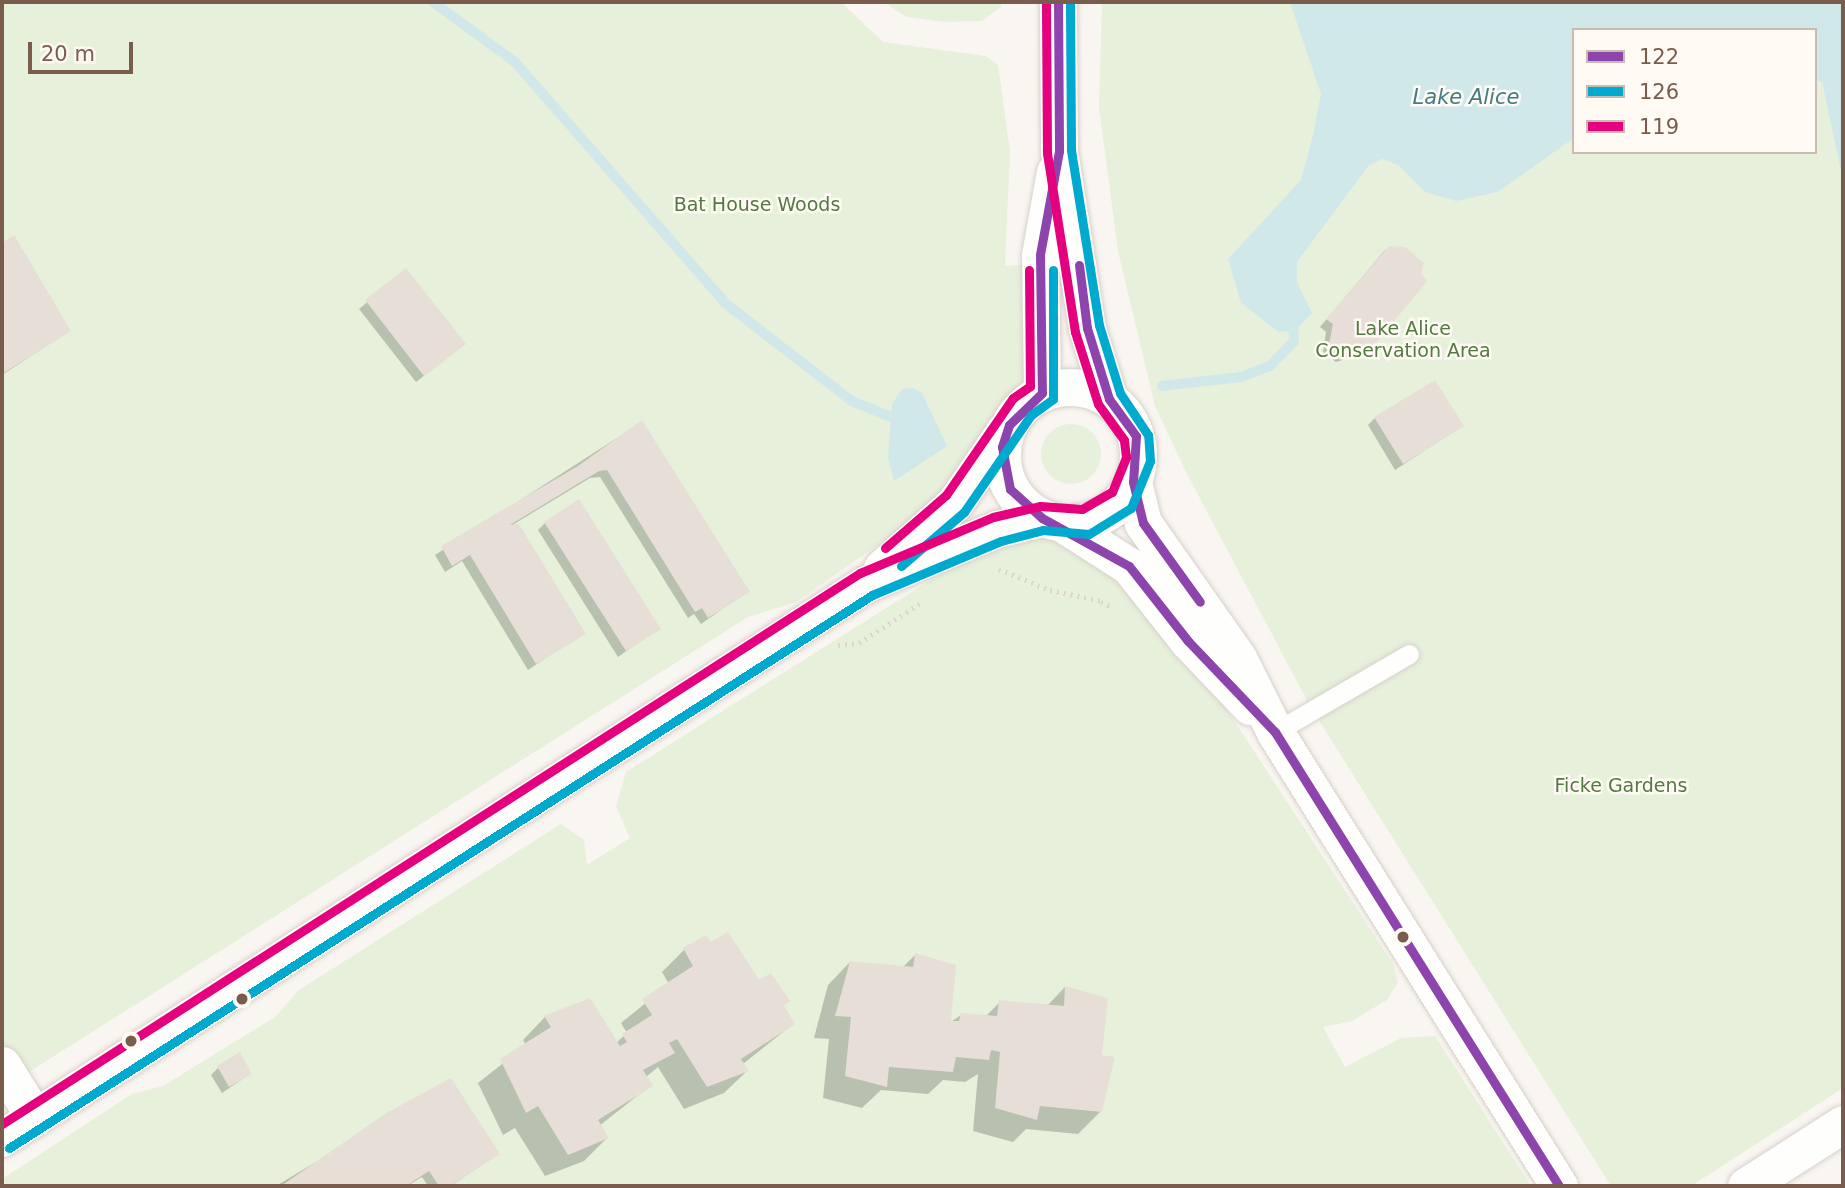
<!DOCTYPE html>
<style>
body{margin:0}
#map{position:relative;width:1845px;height:1188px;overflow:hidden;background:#f9f5f0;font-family:"DejaVu Sans",sans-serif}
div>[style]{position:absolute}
.green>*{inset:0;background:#e7f0db}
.round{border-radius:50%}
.water>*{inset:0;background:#d0e8ea}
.shadow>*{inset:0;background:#0003}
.stream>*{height:10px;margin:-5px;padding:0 5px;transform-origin:5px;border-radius:5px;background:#d0e8ea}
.building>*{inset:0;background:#e6ded7}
.path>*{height:4.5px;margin-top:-2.25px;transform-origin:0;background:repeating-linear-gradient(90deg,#dcd5d0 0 2px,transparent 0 7px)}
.roads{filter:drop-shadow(0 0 2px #d7d1cb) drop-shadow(0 0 2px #d7d1cb)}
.service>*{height:19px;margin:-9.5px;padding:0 9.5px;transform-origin:9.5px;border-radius:9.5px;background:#fefefd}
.minor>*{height:37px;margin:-18.5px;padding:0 18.5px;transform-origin:18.5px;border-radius:18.5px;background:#fefefd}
.minor>.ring{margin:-18.5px;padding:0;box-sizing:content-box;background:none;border:37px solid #fefefd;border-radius:50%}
.bus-1>*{height:9px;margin:-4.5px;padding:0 4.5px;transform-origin:4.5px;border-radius:4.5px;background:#8e44ad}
.bus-2>*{height:9px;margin:-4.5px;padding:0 4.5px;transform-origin:4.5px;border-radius:4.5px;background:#00a9ce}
.bus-3>*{height:9px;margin:-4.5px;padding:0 4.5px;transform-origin:4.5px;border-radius:4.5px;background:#e5007d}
.dots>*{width:19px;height:19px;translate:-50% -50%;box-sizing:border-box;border:4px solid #fffaf3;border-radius:50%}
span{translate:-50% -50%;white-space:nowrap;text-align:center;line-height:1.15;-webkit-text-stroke:5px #fffaf3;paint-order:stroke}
.park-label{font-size:19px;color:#537a41}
.water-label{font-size:21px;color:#437c86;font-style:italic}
.frame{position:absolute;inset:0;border:4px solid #7a5c4d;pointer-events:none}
.legend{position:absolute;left:1572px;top:28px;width:245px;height:126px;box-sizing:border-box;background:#fffaf3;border:2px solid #cabbb1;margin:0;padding:9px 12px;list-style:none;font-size:21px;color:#7a5c4d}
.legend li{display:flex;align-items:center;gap:14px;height:35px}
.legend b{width:35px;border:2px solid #cabbb1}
.scale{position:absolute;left:28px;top:42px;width:105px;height:32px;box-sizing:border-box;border:4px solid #7a5c4d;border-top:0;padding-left:9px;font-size:21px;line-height:24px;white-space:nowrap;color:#7a5c4d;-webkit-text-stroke:5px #fffaf3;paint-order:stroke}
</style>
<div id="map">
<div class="green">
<div style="clip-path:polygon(2px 2px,841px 2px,883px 42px,986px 56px,998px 65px,1010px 151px,1005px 266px,1031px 264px,1025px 380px,1001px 409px,970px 467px,921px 515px,796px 602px,748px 617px,2px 1089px)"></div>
<div style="clip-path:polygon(883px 2px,1001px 2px,1001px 7px,982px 21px,944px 22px,907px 17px)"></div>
<div style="clip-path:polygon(evenodd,1102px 2px,1843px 2px,1843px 1088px,1691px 1186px,1611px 1186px,1310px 706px,1187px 474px,1155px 406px,1118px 251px,1099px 107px,1102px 2px,1574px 30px,1815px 30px,1815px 152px,1574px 152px,1574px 30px)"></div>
<div class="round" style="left:1041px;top:424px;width:60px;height:60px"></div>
<div style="clip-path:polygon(1040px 532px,1098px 556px,1212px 687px,1393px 964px,1398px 982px,1387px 1000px,1352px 1021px,1323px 1027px,1345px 1067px,1401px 1038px,1435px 1036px,1531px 1186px,2px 1186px,2px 1179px,132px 1094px,163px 1086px,275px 1017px,299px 990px,561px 824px,584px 840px,587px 865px,630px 838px,616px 806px,626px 772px,996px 539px)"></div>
</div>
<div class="water">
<div style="clip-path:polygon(1290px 2px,1843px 2px,1843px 180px,1822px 82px,1815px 80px,1815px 30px,1574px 30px,1574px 138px,1498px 192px,1456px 201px,1425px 192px,1398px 165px,1382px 159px,1369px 165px,1297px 262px,1297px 282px,1312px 313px,1296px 330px,1279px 332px,1241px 303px,1228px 259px,1301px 180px,1313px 135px,1321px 94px)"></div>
<div style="clip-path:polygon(913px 388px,922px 393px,947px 446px,894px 481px,888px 457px,892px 404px,902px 389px)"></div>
</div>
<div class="shadow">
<div style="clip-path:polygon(13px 238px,69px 331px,2px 375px,2px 245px)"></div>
<div style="clip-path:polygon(1404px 249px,1367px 352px,1336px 362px,1323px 352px,1326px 332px,1320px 327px,1385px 250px)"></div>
<div style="clip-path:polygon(406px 270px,456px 351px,416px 382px,359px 309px)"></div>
<div style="clip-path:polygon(1375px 418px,1462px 426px,1395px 470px,1368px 425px)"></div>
<div style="clip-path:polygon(642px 422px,747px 592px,701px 624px,694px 614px,688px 618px,600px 477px,590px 478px,509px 527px,583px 633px,528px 670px,462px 561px,445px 572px,435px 555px)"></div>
<div style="clip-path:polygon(545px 523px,659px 628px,618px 657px,538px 530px)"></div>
<div style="clip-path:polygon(710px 944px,759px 983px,793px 1024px,743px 1064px,747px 1071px,724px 1093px,684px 1109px,658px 1067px,646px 1077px,651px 1085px,599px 1126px,607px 1138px,584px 1161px,545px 1176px,515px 1128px,503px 1135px,478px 1083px,526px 1045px,523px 1040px,545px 1017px,616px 1043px,627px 1033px,621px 1023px,669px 984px,662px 972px,685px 949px)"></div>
<div style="clip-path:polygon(915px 955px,949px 1023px,961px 1015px,985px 1017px,1000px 1002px,1047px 1006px,1065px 987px,1100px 1056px,1101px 1111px,1078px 1134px,1026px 1129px,1013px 1142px,973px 1131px,978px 1074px,965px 1082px,943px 1080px,928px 1094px,881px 1090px,862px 1108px,823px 1098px,829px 1039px,814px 1038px,828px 985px,850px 962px,903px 967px)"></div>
<div style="clip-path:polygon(218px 1068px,250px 1074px,222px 1093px,211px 1075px)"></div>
<div style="clip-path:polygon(450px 1081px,497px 1154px,451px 1186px,428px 1186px,422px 1177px,407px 1186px,276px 1186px)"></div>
</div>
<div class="stream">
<div style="left:433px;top:2px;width:102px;rotate:36.2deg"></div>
<div style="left:515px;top:62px;width:320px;rotate:48.9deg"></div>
<div style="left:725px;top:303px;width:160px;rotate:37.7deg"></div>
<div style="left:852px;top:401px;width:53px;rotate:22.2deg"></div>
<div style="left:1162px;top:386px;width:80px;rotate:-6.5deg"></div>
<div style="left:1241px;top:377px;width:31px;rotate:-21deg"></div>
<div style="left:1270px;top:366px;width:35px;rotate:-46deg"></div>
<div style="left:1294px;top:341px;width:22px;rotate:-93deg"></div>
</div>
<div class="building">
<div style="clip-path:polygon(14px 235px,71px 331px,2px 374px,2px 243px)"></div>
<div style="clip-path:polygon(1389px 246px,1405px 247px,1424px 263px,1421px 273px,1427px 281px,1368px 353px,1360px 349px,1344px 356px,1329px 344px,1333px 324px,1326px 319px)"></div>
<div style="clip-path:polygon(406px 268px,466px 344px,424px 376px,365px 300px)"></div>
<div style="clip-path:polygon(1435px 380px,1464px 426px,1403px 464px,1374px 417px)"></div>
<div style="clip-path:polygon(642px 420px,750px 592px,708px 618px,702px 608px,695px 612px,607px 470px,599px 471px,510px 525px,519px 524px,586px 634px,536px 664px,470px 555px,452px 566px,441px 546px,578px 466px)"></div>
<div style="clip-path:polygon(579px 499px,661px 629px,626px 651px,544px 522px)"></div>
<div style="clip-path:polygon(728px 932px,759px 980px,771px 973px,790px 1001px,784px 1006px,795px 1024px,741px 1059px,749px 1071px,707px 1087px,677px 1039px,669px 1043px,675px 1053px,643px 1070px,653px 1086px,598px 1120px,609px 1138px,568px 1155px,538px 1106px,526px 1113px,500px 1059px,551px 1027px,544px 1016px,590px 998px,620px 1046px,627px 1042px,622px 1034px,652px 1015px,642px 999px,693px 966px,683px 948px,706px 935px,711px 942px)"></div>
<div style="clip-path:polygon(915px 953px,956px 965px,951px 1021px,959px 1021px,961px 1013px,997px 1016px,999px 1000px,1064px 1006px,1065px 986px,1108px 998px,1102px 1055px,1115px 1057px,1102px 1112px,1040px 1106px,1037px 1120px,995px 1108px,1000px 1052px,991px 1050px,989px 1060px,956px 1057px,953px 1072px,889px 1067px,887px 1087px,845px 1076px,851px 1017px,835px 1016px,850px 961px,913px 967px)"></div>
<div style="clip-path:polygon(240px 1052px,252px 1074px,229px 1087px,217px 1066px)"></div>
<div style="clip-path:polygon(451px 1078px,500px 1154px,450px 1186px,439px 1186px,429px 1171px,406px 1186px,281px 1186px,388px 1112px)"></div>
</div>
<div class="path">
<div style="left:999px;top:569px;width:55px;rotate:22.4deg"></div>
<div style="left:1050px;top:590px;width:53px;rotate:11.9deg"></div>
<div style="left:1101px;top:602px;width:13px;rotate:23deg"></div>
<div style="left:838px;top:645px;width:21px;rotate:-5deg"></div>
<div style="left:859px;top:643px;width:72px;rotate:-33deg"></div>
</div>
<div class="roads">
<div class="service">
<div style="left:1275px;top:732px;width:155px;rotate:-30.2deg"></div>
</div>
<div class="minor">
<div style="left:1058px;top:2px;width:149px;rotate:89.6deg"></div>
<div style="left:1059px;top:151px;width:179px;rotate:81deg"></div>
<div style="left:1087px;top:328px;width:74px;rotate:72.8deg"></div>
<div class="ring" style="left:1002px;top:387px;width:99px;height:99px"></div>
<div style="left:1042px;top:393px;width:138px;rotate:-90.8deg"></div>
<div style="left:1040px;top:255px;width:84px;rotate:-79.8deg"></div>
<div style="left:1133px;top:482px;width:42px;rotate:76.3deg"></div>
<div style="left:1143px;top:523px;width:165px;rotate:54.9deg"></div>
<div style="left:1238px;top:658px;width:83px;rotate:63.4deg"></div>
<div style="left:1275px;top:732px;width:536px;rotate:57.97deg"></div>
<div style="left:1063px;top:524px;width:78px;rotate:32.5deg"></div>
<div style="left:1129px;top:566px;width:95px;rotate:51.8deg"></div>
<div style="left:1188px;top:641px;width:90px;rotate:46.4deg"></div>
<div style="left:882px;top:568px;width:98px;rotate:-41.7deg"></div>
<div style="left:955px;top:503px;width:88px;rotate:-55.6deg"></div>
<div style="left:2px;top:1065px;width:62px;rotate:58.1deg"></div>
<div style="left:2px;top:1138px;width:1026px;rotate:-32.67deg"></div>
<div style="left:866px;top:584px;width:142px;rotate:-22.8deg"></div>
<div style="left:997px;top:529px;width:46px;rotate:-13.7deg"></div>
<div style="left:1746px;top:1186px;width:115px;rotate:-32.6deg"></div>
</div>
</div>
<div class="bus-1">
<div style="left:1058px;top:2px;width:149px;rotate:89.6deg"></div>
<div style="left:1059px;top:151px;width:106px;rotate:100.4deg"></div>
<div style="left:1040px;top:255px;width:138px;rotate:89.2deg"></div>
<div style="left:1042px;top:393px;width:46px;rotate:135.9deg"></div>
<div style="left:1009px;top:425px;width:23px;rotate:108deg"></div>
<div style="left:1002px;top:447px;width:43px;rotate:79.2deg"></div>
<div style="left:1010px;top:489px;width:43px;rotate:42.2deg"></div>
<div style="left:1042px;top:518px;width:99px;rotate:28.9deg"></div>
<div style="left:1129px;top:566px;width:95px;rotate:51.8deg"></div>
<div style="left:1188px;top:641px;width:126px;rotate:46.3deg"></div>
<div style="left:1275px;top:732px;width:536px;rotate:57.97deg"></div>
<div style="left:1079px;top:265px;width:64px;rotate:82.8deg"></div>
<div style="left:1087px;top:328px;width:74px;rotate:72.8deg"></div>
<div style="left:1109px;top:399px;width:46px;rotate:53.9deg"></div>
<div style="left:1136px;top:436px;width:46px;rotate:93.7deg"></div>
<div style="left:1133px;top:482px;width:42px;rotate:76.3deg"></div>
<div style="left:1143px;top:523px;width:97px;rotate:54.2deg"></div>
</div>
<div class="bus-2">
<div style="left:901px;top:566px;width:83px;rotate:-40.6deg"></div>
<div style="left:964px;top:512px;width:118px;rotate:-55.4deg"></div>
<div style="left:1031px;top:415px;width:27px;rotate:-36deg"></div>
<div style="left:1053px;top:399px;width:129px;rotate:-90deg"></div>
<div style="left:9px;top:1148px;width:1025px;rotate:-32.65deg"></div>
<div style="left:872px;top:595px;width:140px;rotate:-22.7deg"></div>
<div style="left:1001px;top:541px;width:43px;rotate:-14.7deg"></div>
<div style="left:1043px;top:530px;width:46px;rotate:5deg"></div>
<div style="left:1089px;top:534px;width:49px;rotate:-31.8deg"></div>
<div style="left:1131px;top:508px;width:51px;rotate:-68deg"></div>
<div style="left:1150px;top:461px;width:26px;rotate:-94deg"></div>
<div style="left:1148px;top:435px;width:50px;rotate:-123.7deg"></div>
<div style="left:1120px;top:393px;width:71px;rotate:-107.2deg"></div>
<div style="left:1099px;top:325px;width:177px;rotate:-99.1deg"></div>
<div style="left:1071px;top:150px;width:148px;rotate:-90.4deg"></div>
</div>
<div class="bus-3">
<div style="left:885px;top:548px;width:81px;rotate:-41deg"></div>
<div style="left:946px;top:495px;width:118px;rotate:-55.4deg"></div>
<div style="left:1013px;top:398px;width:21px;rotate:-35deg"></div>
<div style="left:1030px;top:386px;width:116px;rotate:-90.5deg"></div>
<div style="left:2px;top:1124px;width:1020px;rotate:-32.71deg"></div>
<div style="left:860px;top:573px;width:144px;rotate:-22.8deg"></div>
<div style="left:993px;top:517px;width:48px;rotate:-13.2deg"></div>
<div style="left:1040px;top:506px;width:42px;rotate:4.1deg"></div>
<div style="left:1082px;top:509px;width:34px;rotate:-30deg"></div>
<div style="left:1112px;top:492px;width:38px;rotate:-68deg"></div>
<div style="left:1126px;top:457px;width:17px;rotate:-97deg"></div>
<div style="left:1124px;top:440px;width:44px;rotate:-125.8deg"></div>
<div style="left:1098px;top:404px;width:76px;rotate:-107.7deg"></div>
<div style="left:1075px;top:332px;width:181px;rotate:-98.9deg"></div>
<div style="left:1047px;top:153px;width:151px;rotate:-90.4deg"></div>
</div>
<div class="dots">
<div style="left:1403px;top:937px;background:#7a5c4d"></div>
<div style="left:242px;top:999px;background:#7a5c4d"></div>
<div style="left:131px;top:1041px;background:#7a5c4d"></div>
</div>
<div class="park-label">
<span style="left:757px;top:205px">Bat House Woods</span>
<span style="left:1403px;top:340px">Lake Alice<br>Conservation Area</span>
<span style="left:1621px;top:786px">Ficke Gardens</span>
</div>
<div class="water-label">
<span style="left:1466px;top:97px">Lake Alice</span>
</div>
<div class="frame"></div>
<ul class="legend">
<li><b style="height:9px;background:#8e44ad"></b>122</li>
<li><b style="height:9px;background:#00a9ce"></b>126</li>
<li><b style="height:9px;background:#e5007d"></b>119</li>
</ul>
<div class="scale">20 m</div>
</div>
